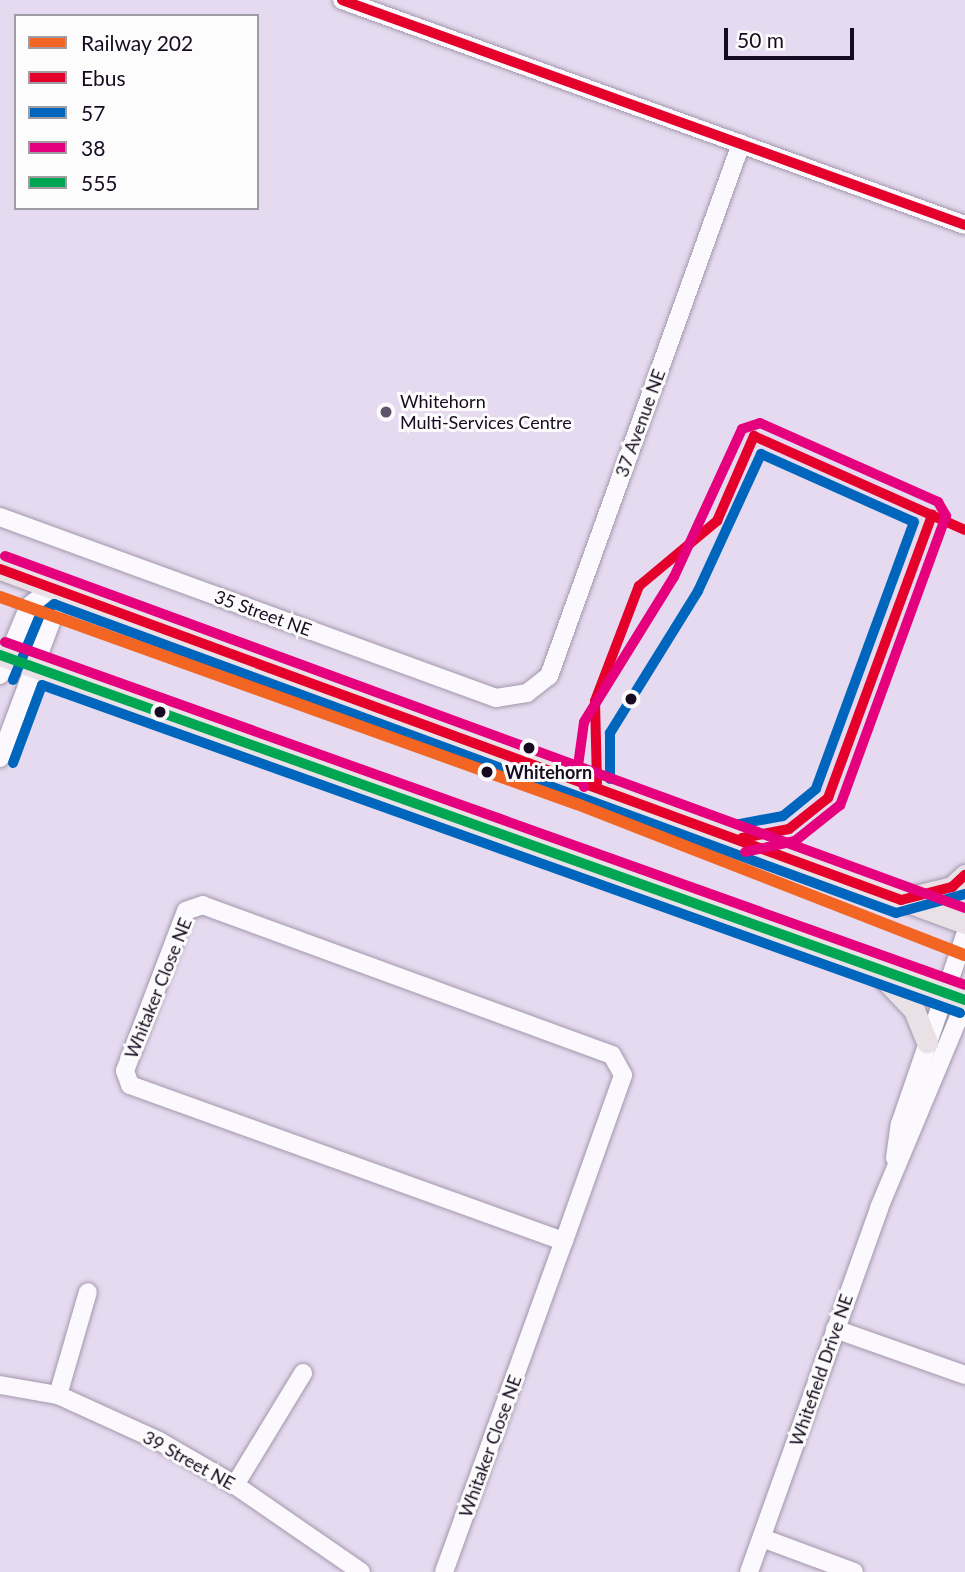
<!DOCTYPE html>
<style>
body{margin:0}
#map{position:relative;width:965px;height:1572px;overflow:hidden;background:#e5daef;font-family:Lato,sans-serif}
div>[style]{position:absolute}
.roads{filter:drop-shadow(0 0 2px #a297ab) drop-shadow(0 0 2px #a297ab)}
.minor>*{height:18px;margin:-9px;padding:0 9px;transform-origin:9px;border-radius:9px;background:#fbf9fd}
.major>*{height:21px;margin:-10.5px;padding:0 10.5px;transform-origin:10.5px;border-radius:10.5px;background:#e9e1e6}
.bus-1>*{height:10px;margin:-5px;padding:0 5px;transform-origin:5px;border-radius:5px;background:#e4002b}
.bus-2>*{height:10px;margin:-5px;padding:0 5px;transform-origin:5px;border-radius:5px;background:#0065bd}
.bus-3>*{height:10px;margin:-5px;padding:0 5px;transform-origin:5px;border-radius:5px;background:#e5007d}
.bus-4>*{height:10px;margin:-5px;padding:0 5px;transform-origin:5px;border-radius:5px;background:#00a651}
.rail-1>*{height:12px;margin:-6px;padding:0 6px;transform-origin:6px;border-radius:6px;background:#f26522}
.dots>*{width:19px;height:19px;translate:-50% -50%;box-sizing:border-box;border:4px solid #fcfcfc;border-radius:50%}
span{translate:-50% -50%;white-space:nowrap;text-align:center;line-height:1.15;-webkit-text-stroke:6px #fcfcfc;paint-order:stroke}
.poi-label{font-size:18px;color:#170b21}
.left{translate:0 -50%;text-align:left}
.street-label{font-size:18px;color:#170b21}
.stop-label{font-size:18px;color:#170b21;font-weight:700}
.legend{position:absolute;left:14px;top:14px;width:245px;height:196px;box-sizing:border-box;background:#fcfcfc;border:2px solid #a09ca4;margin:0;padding:9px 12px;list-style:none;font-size:21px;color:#170b21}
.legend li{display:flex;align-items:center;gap:14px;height:35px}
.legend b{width:35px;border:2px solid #a09ca4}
.scale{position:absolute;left:724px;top:28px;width:130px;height:32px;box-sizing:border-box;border:4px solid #170b21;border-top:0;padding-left:9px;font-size:21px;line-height:24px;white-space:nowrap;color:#170b21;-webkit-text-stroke:5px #fcfcfc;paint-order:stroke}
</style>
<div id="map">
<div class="roads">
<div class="minor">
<div style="left:342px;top:0;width:662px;rotate:19.86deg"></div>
<div style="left:0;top:517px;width:528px;rotate:20.05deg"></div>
<div style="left:496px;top:698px;width:31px;rotate:-9deg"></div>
<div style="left:527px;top:693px;width:28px;rotate:-38deg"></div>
<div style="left:549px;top:676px;width:566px;rotate:-70.16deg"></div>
<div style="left:0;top:675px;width:75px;rotate:-67.2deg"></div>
<div style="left:29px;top:606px;width:29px;rotate:-38deg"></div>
<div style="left:0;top:758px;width:154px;rotate:-69.4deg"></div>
<div style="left:54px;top:614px;width:26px;rotate:-94deg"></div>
<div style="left:895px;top:1158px;width:34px;rotate:-82deg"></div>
<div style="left:900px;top:1124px;width:200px;rotate:-71deg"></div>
<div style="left:835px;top:1329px;width:138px;rotate:19.5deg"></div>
<div style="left:0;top:1385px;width:59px;rotate:9.8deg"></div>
<div style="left:58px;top:1395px;width:111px;rotate:24.5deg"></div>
<div style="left:159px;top:1441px;width:88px;rotate:30.1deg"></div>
<div style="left:235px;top:1485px;width:153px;rotate:34.6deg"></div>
<div style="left:58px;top:1395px;width:107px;rotate:-73.8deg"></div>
<div style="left:235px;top:1485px;width:131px;rotate:-58.7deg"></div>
<div style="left:762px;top:1538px;width:98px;rotate:20.3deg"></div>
<div style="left:444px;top:1572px;width:352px;rotate:-70.1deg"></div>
<div style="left:564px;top:1241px;width:176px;rotate:-70.4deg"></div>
<div style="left:623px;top:1075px;width:23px;rotate:-119deg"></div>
<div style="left:612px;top:1055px;width:436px;rotate:-159.9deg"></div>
<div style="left:203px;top:905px;width:18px;rotate:161deg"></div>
<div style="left:186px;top:911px;width:171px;rotate:110.9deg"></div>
<div style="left:125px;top:1071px;width:15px;rotate:70deg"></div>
<div style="left:130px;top:1085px;width:461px;rotate:19.8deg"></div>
<div style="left:749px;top:1572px;width:387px;rotate:-70.3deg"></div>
<div style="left:879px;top:1208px;width:223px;rotate:-67.3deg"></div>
</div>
<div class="major">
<div style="left:0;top:569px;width:1028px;rotate:20.15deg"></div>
<div style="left:0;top:655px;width:1025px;rotate:19.67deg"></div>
<div style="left:903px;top:899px;width:50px;rotate:-13.8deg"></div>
<div style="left:952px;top:887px;width:18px;rotate:-43deg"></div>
<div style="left:876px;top:970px;width:55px;rotate:46.5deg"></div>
<div style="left:914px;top:1010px;width:35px;rotate:68deg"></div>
</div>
</div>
<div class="bus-1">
<div style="left:342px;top:0;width:662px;rotate:19.86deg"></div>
<div style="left:754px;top:436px;width:231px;rotate:24deg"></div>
<div style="left:0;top:569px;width:960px;rotate:20.17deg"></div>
<div style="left:597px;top:783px;width:82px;rotate:-91.4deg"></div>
<div style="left:595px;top:701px;width:123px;rotate:-69.1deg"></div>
<div style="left:639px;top:586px;width:102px;rotate:-39.8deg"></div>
<div style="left:717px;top:521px;width:93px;rotate:-66.5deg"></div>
<div style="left:742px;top:838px;width:48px;rotate:-10.8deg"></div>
<div style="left:789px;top:829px;width:50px;rotate:-38.5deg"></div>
<div style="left:828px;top:798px;width:302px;rotate:-69.8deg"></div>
<div style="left:901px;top:900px;width:53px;rotate:-14.3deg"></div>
<div style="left:952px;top:887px;width:18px;rotate:-43deg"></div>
</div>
<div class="bus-2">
<div style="left:13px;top:680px;width:70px;rotate:-67.4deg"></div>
<div style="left:40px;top:615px;width:18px;rotate:-38deg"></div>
<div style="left:54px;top:604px;width:897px;rotate:20.15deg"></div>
<div style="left:896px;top:913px;width:72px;rotate:-15.4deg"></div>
<div style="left:13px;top:763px;width:83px;rotate:-69.6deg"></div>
<div style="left:42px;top:685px;width:975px;rotate:19.66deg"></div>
<div style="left:610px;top:779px;width:46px;rotate:-90deg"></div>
<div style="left:610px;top:733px;width:167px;rotate:-58.2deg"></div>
<div style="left:698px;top:591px;width:151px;rotate:-65.3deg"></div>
<div style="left:761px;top:454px;width:167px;rotate:24deg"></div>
<div style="left:914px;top:522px;width:284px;rotate:110.2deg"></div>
<div style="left:816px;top:789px;width:43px;rotate:140.7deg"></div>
<div style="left:783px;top:816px;width:45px;rotate:169.7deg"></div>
</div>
<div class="bus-3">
<div style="left:5px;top:556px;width:1022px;rotate:20.14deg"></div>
<div style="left:5px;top:642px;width:1019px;rotate:19.66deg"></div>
<div style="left:584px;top:787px;width:22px;rotate:-106deg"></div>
<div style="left:578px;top:766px;width:44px;rotate:-82.2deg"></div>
<div style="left:584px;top:722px;width:171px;rotate:-58.2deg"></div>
<div style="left:674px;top:577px;width:163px;rotate:-65.3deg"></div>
<div style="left:742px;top:429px;width:19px;rotate:-18deg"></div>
<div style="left:760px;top:423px;width:195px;rotate:23.9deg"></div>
<div style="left:938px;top:502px;width:16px;rotate:60deg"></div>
<div style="left:946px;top:516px;width:308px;rotate:110.1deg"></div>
<div style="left:840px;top:805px;width:58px;rotate:141.3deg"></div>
<div style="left:795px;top:841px;width:51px;rotate:167.6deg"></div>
</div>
<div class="bus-4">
<div style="left:0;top:655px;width:1025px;rotate:19.67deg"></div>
</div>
<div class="rail-1">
<div style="left:0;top:597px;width:613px;rotate:19.74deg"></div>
<div style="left:577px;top:804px;width:416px;rotate:21.3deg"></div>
</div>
<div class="dots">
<div style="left:386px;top:412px;background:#5f5369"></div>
<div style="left:631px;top:699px;background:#170b21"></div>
<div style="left:160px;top:712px;background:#170b21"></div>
<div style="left:529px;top:748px;background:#170b21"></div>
<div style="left:487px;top:772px;background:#170b21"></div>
</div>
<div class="poi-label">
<span class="left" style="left:400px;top:412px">Whitehorn<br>Multi-Services Centre</span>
</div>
<div class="street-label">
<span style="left:640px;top:423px;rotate:-70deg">37 Avenue NE</span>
<span style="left:263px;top:613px;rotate:20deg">35 Street NE</span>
<span style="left:158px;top:988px;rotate:-68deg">Whitaker Close NE</span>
<span style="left:821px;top:1370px;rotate:-71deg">Whitefield Drive NE</span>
<span style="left:490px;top:1446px;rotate:-70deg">Whitaker Close NE</span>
<span style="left:189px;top:1460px;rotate:29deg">39 Street NE</span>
</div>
<div class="stop-label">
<span class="left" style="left:505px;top:772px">Whitehorn</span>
</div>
<ul class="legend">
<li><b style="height:9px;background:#f26522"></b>Railway 202</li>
<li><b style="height:9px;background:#e4002b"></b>Ebus</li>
<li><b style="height:9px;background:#0065bd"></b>57</li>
<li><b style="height:9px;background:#e5007d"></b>38</li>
<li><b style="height:9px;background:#00a651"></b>555</li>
</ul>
<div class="scale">50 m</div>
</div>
